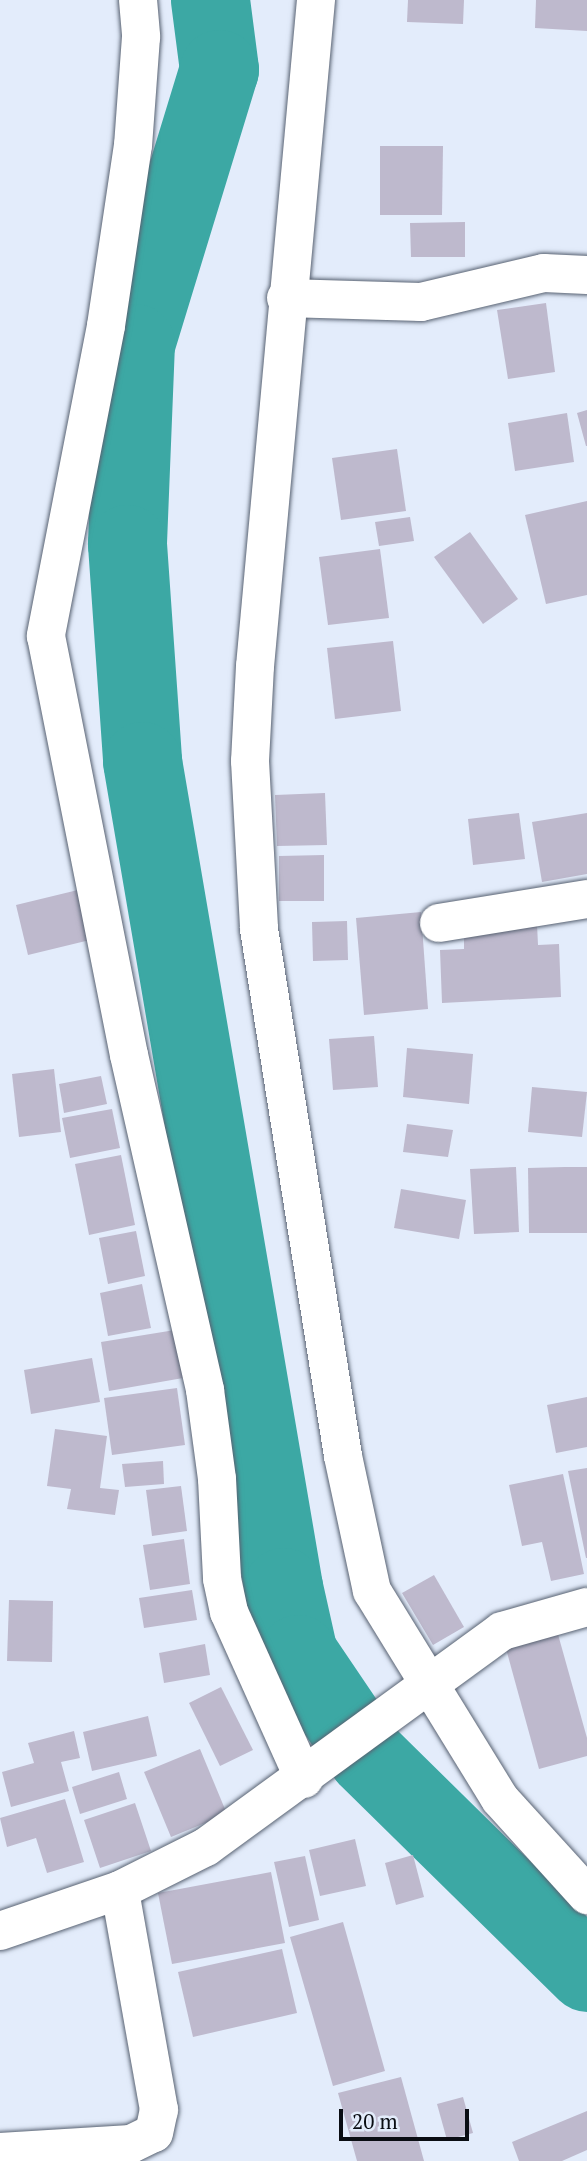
<!DOCTYPE html>
<style>
body{margin:0}
#map{position:relative;width:587px;height:2161px;overflow:hidden;background:#e3ecfb;font-family:"PT Serif",serif}
div>[style]{position:absolute}
.river>*{height:79px;margin:-39.5px;padding:0 39.5px;transform-origin:39.5px;border-radius:39.5px;background:#3ca8a4}
.building>*{inset:0;background:#beb9cd}
.roads{filter:drop-shadow(0 0 2px #586272) drop-shadow(0 0 2px #586272)}
.street>*{height:38px;margin:-19px;padding:0 19px;transform-origin:19px;border-radius:19px;background:#fff}
span{translate:-50% -50%;white-space:nowrap;text-align:center;line-height:1.15;-webkit-text-stroke:5px #e3ecfb;paint-order:stroke}
.scale{position:absolute;left:339px;top:2109px;width:130px;height:32px;box-sizing:border-box;border:4px solid #0a0d13;border-top:0;padding-left:9px;font-size:21px;line-height:24px;white-space:nowrap;color:#0a0d13;-webkit-text-stroke:5px #e3ecfb;paint-order:stroke}
</style>
<div id="map">
<div class="river">
<div style="left:210px;top:0;width:70px;rotate:82.6deg"></div>
<div style="left:219px;top:69px;width:287px;rotate:107deg"></div>
<div style="left:135px;top:343px;width:201px;rotate:92.3deg"></div>
<div style="left:127px;top:544px;width:218px;rotate:86deg"></div>
<div style="left:142px;top:761px;width:838px;rotate:80.31deg"></div>
<div style="left:283px;top:1587px;width:69px;rotate:77.4deg"></div>
<div style="left:298px;top:1654px;width:123px;rotate:55.9deg"></div>
<div style="left:367px;top:1756px;width:308px;rotate:44.5deg"></div>
</div>
<div class="building">
<div style="clip-path:polygon(408px 0,464px 0,463px 24px,407px 22px)"></div>
<div style="clip-path:polygon(536px 0,587px 0,587px 31px,535px 28px)"></div>
<div style="clip-path:polygon(380px 146px,443px 146px,442px 215px,380px 215px)"></div>
<div style="clip-path:polygon(465px 222px,465px 257px,411px 257px,410px 223px)"></div>
<div style="clip-path:polygon(546px 303px,555px 372px,508px 379px,497px 310px)"></div>
<div style="clip-path:polygon(587px 410px,587px 446px,586px 446px,577px 413px)"></div>
<div style="clip-path:polygon(567px 413px,574px 462px,515px 471px,508px 423px)"></div>
<div style="clip-path:polygon(397px 449px,406px 511px,341px 520px,332px 458px)"></div>
<div style="clip-path:polygon(587px 501px,587px 595px,546px 604px,525px 515px)"></div>
<div style="clip-path:polygon(410px 517px,414px 541px,379px 546px,375px 522px)"></div>
<div style="clip-path:polygon(470px 532px,518px 599px,483px 624px,434px 557px)"></div>
<div style="clip-path:polygon(380px 549px,389px 618px,328px 625px,319px 557px)"></div>
<div style="clip-path:polygon(393px 641px,401px 711px,335px 719px,327px 648px)"></div>
<div style="clip-path:polygon(325px 793px,327px 845px,277px 846px,275px 795px)"></div>
<div style="clip-path:polygon(519px 813px,525px 859px,473px 865px,468px 819px)"></div>
<div style="clip-path:polygon(587px 813px,587px 874px,542px 882px,532px 822px)"></div>
<div style="clip-path:polygon(324px 855px,324px 901px,279px 901px,279px 856px)"></div>
<div style="clip-path:polygon(82px 889px,94px 939px,28px 955px,16px 905px)"></div>
<div style="clip-path:polygon(421px 912px,428px 1009px,364px 1015px,356px 918px)"></div>
<div style="clip-path:polygon(347px 921px,348px 960px,313px 961px,312px 922px)"></div>
<div style="clip-path:polygon(537px 924px,538px 945px,559px 944px,561px 997px,442px 1003px,440px 950px,464px 949px,464px 928px)"></div>
<div style="clip-path:polygon(374px 1036px,378px 1087px,333px 1090px,329px 1039px)"></div>
<div style="clip-path:polygon(407px 1048px,473px 1054px,469px 1104px,403px 1097px)"></div>
<div style="clip-path:polygon(54px 1069px,61px 1132px,19px 1137px,12px 1074px)"></div>
<div style="clip-path:polygon(101px 1076px,107px 1104px,64px 1113px,59px 1084px)"></div>
<div style="clip-path:polygon(532px 1087px,587px 1092px,582px 1137px,528px 1132px)"></div>
<div style="clip-path:polygon(112px 1109px,120px 1148px,70px 1158px,62px 1118px)"></div>
<div style="clip-path:polygon(407px 1124px,453px 1130px,448px 1157px,403px 1152px)"></div>
<div style="clip-path:polygon(121px 1155px,135px 1225px,89px 1235px,75px 1164px)"></div>
<div style="clip-path:polygon(516px 1167px,519px 1232px,474px 1234px,470px 1169px)"></div>
<div style="clip-path:polygon(565px 1167px,587px 1167px,587px 1233px,529px 1233px,528px 1168px)"></div>
<div style="clip-path:polygon(401px 1189px,466px 1200px,459px 1239px,394px 1228px)"></div>
<div style="clip-path:polygon(136px 1231px,145px 1276px,108px 1284px,99px 1238px)"></div>
<div style="clip-path:polygon(142px 1284px,151px 1328px,108px 1336px,100px 1293px)"></div>
<div style="clip-path:polygon(175px 1330px,183px 1378px,109px 1391px,101px 1342px)"></div>
<div style="clip-path:polygon(92px 1358px,100px 1402px,31px 1414px,24px 1370px)"></div>
<div style="clip-path:polygon(177px 1388px,185px 1445px,112px 1455px,104px 1398px)"></div>
<div style="clip-path:polygon(587px 1397px,587px 1447px,556px 1453px,547px 1405px)"></div>
<div style="clip-path:polygon(55px 1429px,107px 1436px,100px 1488px,119px 1490px,115px 1515px,67px 1509px,71px 1489px,47px 1486px)"></div>
<div style="clip-path:polygon(163px 1461px,164px 1484px,125px 1487px,122px 1464px)"></div>
<div style="clip-path:polygon(587px 1468px,587px 1558px,586px 1558px,568px 1471px)"></div>
<div style="clip-path:polygon(563px 1474px,584px 1574px,551px 1581px,542px 1542px,522px 1546px,509px 1485px)"></div>
<div style="clip-path:polygon(181px 1486px,187px 1531px,152px 1536px,146px 1490px)"></div>
<div style="clip-path:polygon(184px 1539px,190px 1584px,150px 1590px,143px 1545px)"></div>
<div style="clip-path:polygon(434px 1575px,464px 1627px,433px 1645px,402px 1593px)"></div>
<div style="clip-path:polygon(192px 1590px,197px 1620px,144px 1628px,139px 1598px)"></div>
<div style="clip-path:polygon(9px 1600px,53px 1601px,52px 1662px,7px 1661px)"></div>
<div style="clip-path:polygon(554px 1620px,587px 1738px,587px 1756px,539px 1769px,502px 1634px)"></div>
<div style="clip-path:polygon(205px 1644px,210px 1675px,164px 1683px,159px 1653px)"></div>
<div style="clip-path:polygon(221px 1687px,253px 1750px,220px 1766px,189px 1703px)"></div>
<div style="clip-path:polygon(148px 1716px,157px 1756px,92px 1771px,83px 1732px)"></div>
<div style="clip-path:polygon(74px 1731px,80px 1758px,61px 1762px,69px 1791px,11px 1807px,2px 1772px,34px 1763px,28px 1743px)"></div>
<div style="clip-path:polygon(200px 1749px,227px 1814px,171px 1837px,144px 1772px)"></div>
<div style="clip-path:polygon(119px 1772px,127px 1799px,80px 1814px,72px 1787px)"></div>
<div style="clip-path:polygon(65px 1799px,84px 1862px,47px 1873px,36px 1838px,7px 1847px,0 1818px)"></div>
<div style="clip-path:polygon(135px 1803px,151px 1851px,100px 1868px,84px 1820px)"></div>
<div style="clip-path:polygon(355px 1839px,366px 1886px,320px 1896px,309px 1850px)"></div>
<div style="clip-path:polygon(413px 1855px,424px 1897px,396px 1905px,385px 1863px)"></div>
<div style="clip-path:polygon(305px 1856px,319px 1920px,289px 1927px,274px 1862px)"></div>
<div style="clip-path:polygon(271px 1872px,285px 1943px,172px 1964px,158px 1893px)"></div>
<div style="clip-path:polygon(343px 1922px,385px 2071px,333px 2086px,290px 1937px)"></div>
<div style="clip-path:polygon(282px 1949px,297px 2013px,193px 2037px,178px 1972px)"></div>
<div style="clip-path:polygon(401px 2077px,424px 2161px,357px 2161px,338px 2093px)"></div>
<div style="clip-path:polygon(463px 2097px,473px 2133px,447px 2140px,437px 2104px)"></div>
<div style="clip-path:polygon(587px 2111px,587px 2150px,562px 2161px,519px 2161px,512px 2142px)"></div>
</div>
<div class="roads">
<div class="street">
<div style="left:138px;top:0;width:37px;rotate:85deg"></div>
<div style="left:141px;top:37px;width:108px;rotate:94.2deg"></div>
<div style="left:133px;top:145px;width:183px;rotate:98.5deg"></div>
<div style="left:106px;top:326px;width:316px;rotate:101deg"></div>
<div style="left:46px;top:636px;width:427px;rotate:78.8deg"></div>
<div style="left:129px;top:1055px;width:344px;rotate:77.2deg"></div>
<div style="left:205px;top:1390px;width:90px;rotate:82.3deg"></div>
<div style="left:217px;top:1479px;width:100px;rotate:87.1deg"></div>
<div style="left:222px;top:1579px;width:34px;rotate:78deg"></div>
<div style="left:229px;top:1612px;width:183px;rotate:65.8deg"></div>
<div style="left:316px;top:0;width:669px;rotate:95.23deg"></div>
<div style="left:255px;top:666px;width:95px;rotate:93deg"></div>
<div style="left:250px;top:761px;width:168px;rotate:86.9deg"></div>
<div style="left:259px;top:929px;width:534px;rotate:80.94deg"></div>
<div style="left:343px;top:1456px;width:138px;rotate:77.9deg"></div>
<div style="left:372px;top:1591px;width:244px;rotate:58.4deg"></div>
<div style="left:500px;top:1799px;width:130px;rotate:47.8deg"></div>
<div style="left:286px;top:298px;width:135px;rotate:1.7deg"></div>
<div style="left:421px;top:302px;width:126px;rotate:-13.3deg"></div>
<div style="left:544px;top:273px;width:43px;rotate:2.7deg"></div>
<div style="left:439px;top:923px;width:150px;rotate:-9.2deg"></div>
<div style="left:0;top:1931px;width:127px;rotate:-18.9deg"></div>
<div style="left:120px;top:1890px;width:96px;rotate:-26.6deg"></div>
<div style="left:206px;top:1847px;width:366px;rotate:-36.1deg"></div>
<div style="left:502px;top:1631px;width:88px;rotate:-15.8deg"></div>
<div style="left:0;top:2152px;width:131px;rotate:-3.5deg"></div>
<div style="left:131px;top:2144px;width:25px;rotate:-26deg"></div>
<div style="left:154px;top:2133px;width:24px;rotate:-78deg"></div>
<div style="left:159px;top:2110px;width:223px;rotate:-100.1deg"></div>
</div>
</div>
<div class="scale">20 m</div>
</div>
